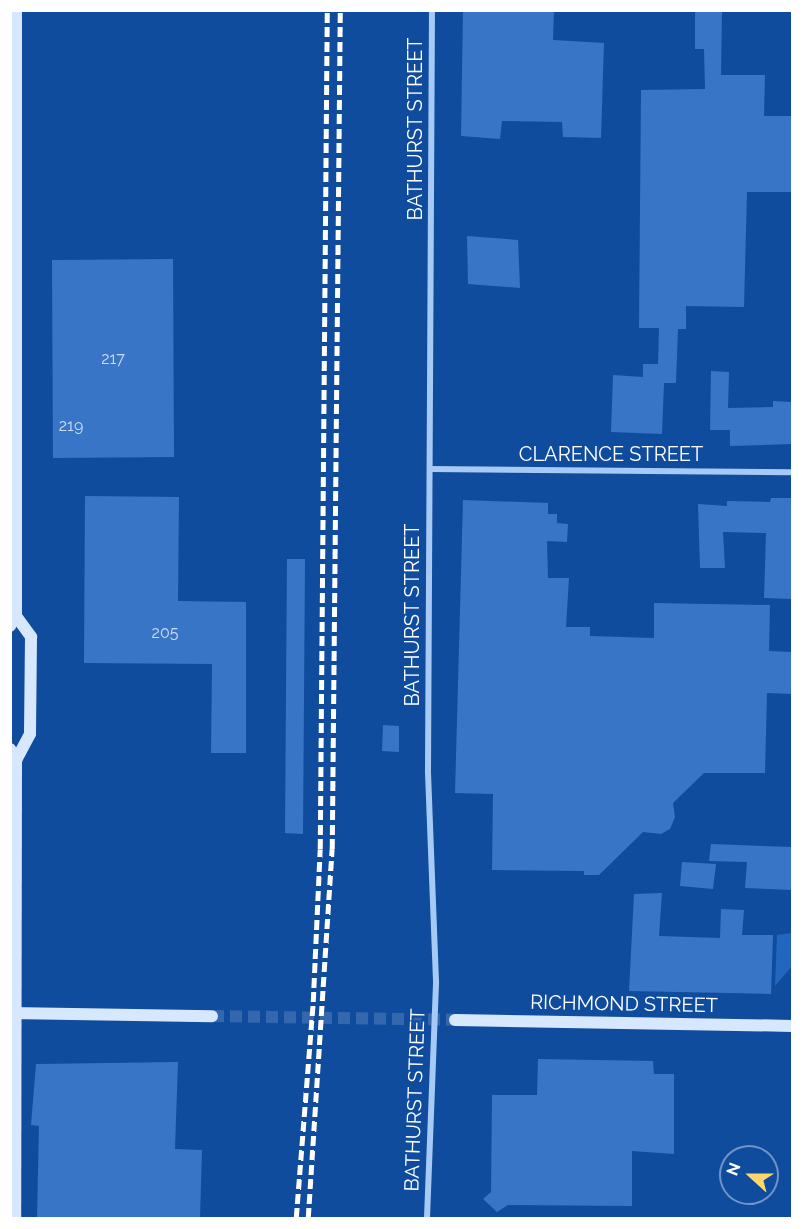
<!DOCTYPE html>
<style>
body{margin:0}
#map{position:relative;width:803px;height:1229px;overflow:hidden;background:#104c9e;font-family:Raleway,sans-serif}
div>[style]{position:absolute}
.green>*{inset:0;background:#2366bd}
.building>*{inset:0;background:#3975c6}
.secondary-tunnel>*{height:12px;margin-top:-6px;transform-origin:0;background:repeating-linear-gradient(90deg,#3467ad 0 12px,transparent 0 18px)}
.street>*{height:6px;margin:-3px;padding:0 3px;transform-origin:3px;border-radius:3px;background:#a6c9f5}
.secondary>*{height:12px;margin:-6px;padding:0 6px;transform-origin:6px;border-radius:6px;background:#d7e7fe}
.rail>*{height:4.5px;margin-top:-2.25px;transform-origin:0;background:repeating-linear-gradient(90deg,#fff 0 10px,transparent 0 14.5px)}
span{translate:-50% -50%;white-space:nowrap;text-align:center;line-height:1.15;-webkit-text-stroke:4.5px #104c9e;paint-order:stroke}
.number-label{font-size:16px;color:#cedcf1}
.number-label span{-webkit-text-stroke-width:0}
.street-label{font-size:20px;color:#fff}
.frame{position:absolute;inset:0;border:12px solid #fff;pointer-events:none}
.north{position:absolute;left:719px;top:1145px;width:60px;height:60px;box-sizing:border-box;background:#104c9e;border:2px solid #7094c5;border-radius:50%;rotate:291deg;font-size:16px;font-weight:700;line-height:24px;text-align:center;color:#fff}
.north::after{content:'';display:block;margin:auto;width:21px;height:27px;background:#ffd76b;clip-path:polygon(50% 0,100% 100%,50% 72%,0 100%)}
</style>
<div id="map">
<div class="green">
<div style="clip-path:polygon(792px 933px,792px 966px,775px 986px,777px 935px)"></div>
</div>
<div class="building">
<div style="clip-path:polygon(463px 10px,554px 10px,553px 40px,604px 43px,601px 138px,563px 137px,562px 122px,502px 121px,500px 139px,461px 136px)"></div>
<div style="clip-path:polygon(695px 10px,722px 10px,721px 75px,765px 75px,764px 116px,792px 116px,792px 192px,747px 192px,744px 307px,686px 306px,686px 329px,678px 329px,676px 383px,664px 383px,662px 434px,611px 432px,613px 375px,643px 377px,643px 364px,658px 364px,659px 328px,639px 328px,641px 90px,705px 89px,704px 49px,695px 49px)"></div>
<div style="clip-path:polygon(467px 236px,518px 240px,520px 288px,468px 284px)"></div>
<div style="clip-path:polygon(173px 259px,174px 457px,53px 458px,52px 260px)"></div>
<div style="clip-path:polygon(711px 371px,729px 372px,728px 408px,773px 407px,773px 401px,792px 402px,792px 444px,730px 446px,730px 430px,710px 430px)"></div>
<div style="clip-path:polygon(85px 496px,179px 497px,178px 601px,246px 602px,246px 753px,211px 753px,212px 664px,84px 663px)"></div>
<div style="clip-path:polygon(771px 498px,792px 498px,792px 599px,764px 598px,766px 533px,723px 532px,725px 568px,700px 568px,698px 504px,727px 506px,727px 501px,770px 502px)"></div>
<div style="clip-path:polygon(463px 500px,548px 503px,548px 514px,557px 514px,557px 523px,568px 524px,567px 542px,547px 541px,548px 578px,569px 578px,566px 627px,590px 627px,590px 636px,654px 638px,654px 603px,770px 605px,769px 651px,792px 652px,792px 694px,767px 693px,765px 773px,704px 773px,673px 803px,675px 817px,670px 829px,661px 834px,643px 832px,599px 875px,584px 875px,584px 871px,492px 870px,493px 794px,455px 793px)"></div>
<div style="clip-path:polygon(287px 559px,305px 559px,303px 834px,285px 833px)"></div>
<div style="clip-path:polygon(383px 725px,399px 726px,399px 752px,382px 751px)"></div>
<div style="clip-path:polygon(711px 844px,792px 847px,792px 890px,745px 888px,747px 862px,709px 861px)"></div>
<div style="clip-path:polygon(682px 862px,716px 864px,713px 889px,680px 886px)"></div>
<div style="clip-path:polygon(662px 893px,659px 936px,720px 938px,721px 909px,744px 910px,742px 935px,773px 935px,771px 994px,629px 991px,634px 894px)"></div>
<div style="clip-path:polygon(538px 1059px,653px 1061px,654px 1074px,674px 1074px,674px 1154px,632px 1151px,632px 1206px,508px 1205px,497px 1212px,483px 1199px,491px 1192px,492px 1095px,537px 1095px)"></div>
<div style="clip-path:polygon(178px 1062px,175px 1149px,202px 1150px,200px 1218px,37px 1218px,39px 1126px,31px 1125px,36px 1064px)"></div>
</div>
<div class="secondary-tunnel">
<div style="left:212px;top:1016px;width:243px;rotate:0.9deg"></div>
</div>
<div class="street">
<div style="left:430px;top:469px;width:362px;rotate:0.5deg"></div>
<div style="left:427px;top:1218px;width:237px;rotate:-87.8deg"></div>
<div style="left:436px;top:981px;width:211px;rotate:-92.2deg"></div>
<div style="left:428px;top:770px;width:760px;rotate:-89.7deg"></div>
</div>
<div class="secondary">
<div style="left:16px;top:616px;width:26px;rotate:54deg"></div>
<div style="left:31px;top:637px;width:97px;rotate:90.6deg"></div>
<div style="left:30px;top:734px;width:30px;rotate:118deg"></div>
<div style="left:10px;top:626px;width:12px;rotate:-59deg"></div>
<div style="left:16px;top:616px;width:606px;rotate:-90deg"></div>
<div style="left:10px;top:749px;width:13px;rotate:61deg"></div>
<div style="left:16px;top:760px;width:458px;rotate:90.1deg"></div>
<div style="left:10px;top:1013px;width:202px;rotate:0.9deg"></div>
<div style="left:455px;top:1020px;width:337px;rotate:1deg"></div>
</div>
<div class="rail">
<div style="left:296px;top:1218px;width:217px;rotate:-85.5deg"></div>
<div style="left:313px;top:1002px;width:153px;rotate:-87.4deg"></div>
<div style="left:320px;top:849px;width:839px;rotate:-89.52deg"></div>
<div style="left:308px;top:1218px;width:370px;rotate:-86.3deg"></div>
<div style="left:332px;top:849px;width:839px;rotate:-89.45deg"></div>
</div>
<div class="number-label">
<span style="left:113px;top:359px">217</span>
<span style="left:71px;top:426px">219</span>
<span style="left:165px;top:633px">205</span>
</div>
<div class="street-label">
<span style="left:415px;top:129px;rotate:-90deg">BATHURST STREET</span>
<span style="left:611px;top:454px">CLARENCE STREET</span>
<span style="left:412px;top:615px;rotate:-90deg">BATHURST STREET</span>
<span style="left:624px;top:1004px;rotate:1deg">RICHMOND STREET</span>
<span style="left:415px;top:1100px;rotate:-88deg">BATHURST STREET</span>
</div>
<div class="frame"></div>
<div class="north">N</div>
</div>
